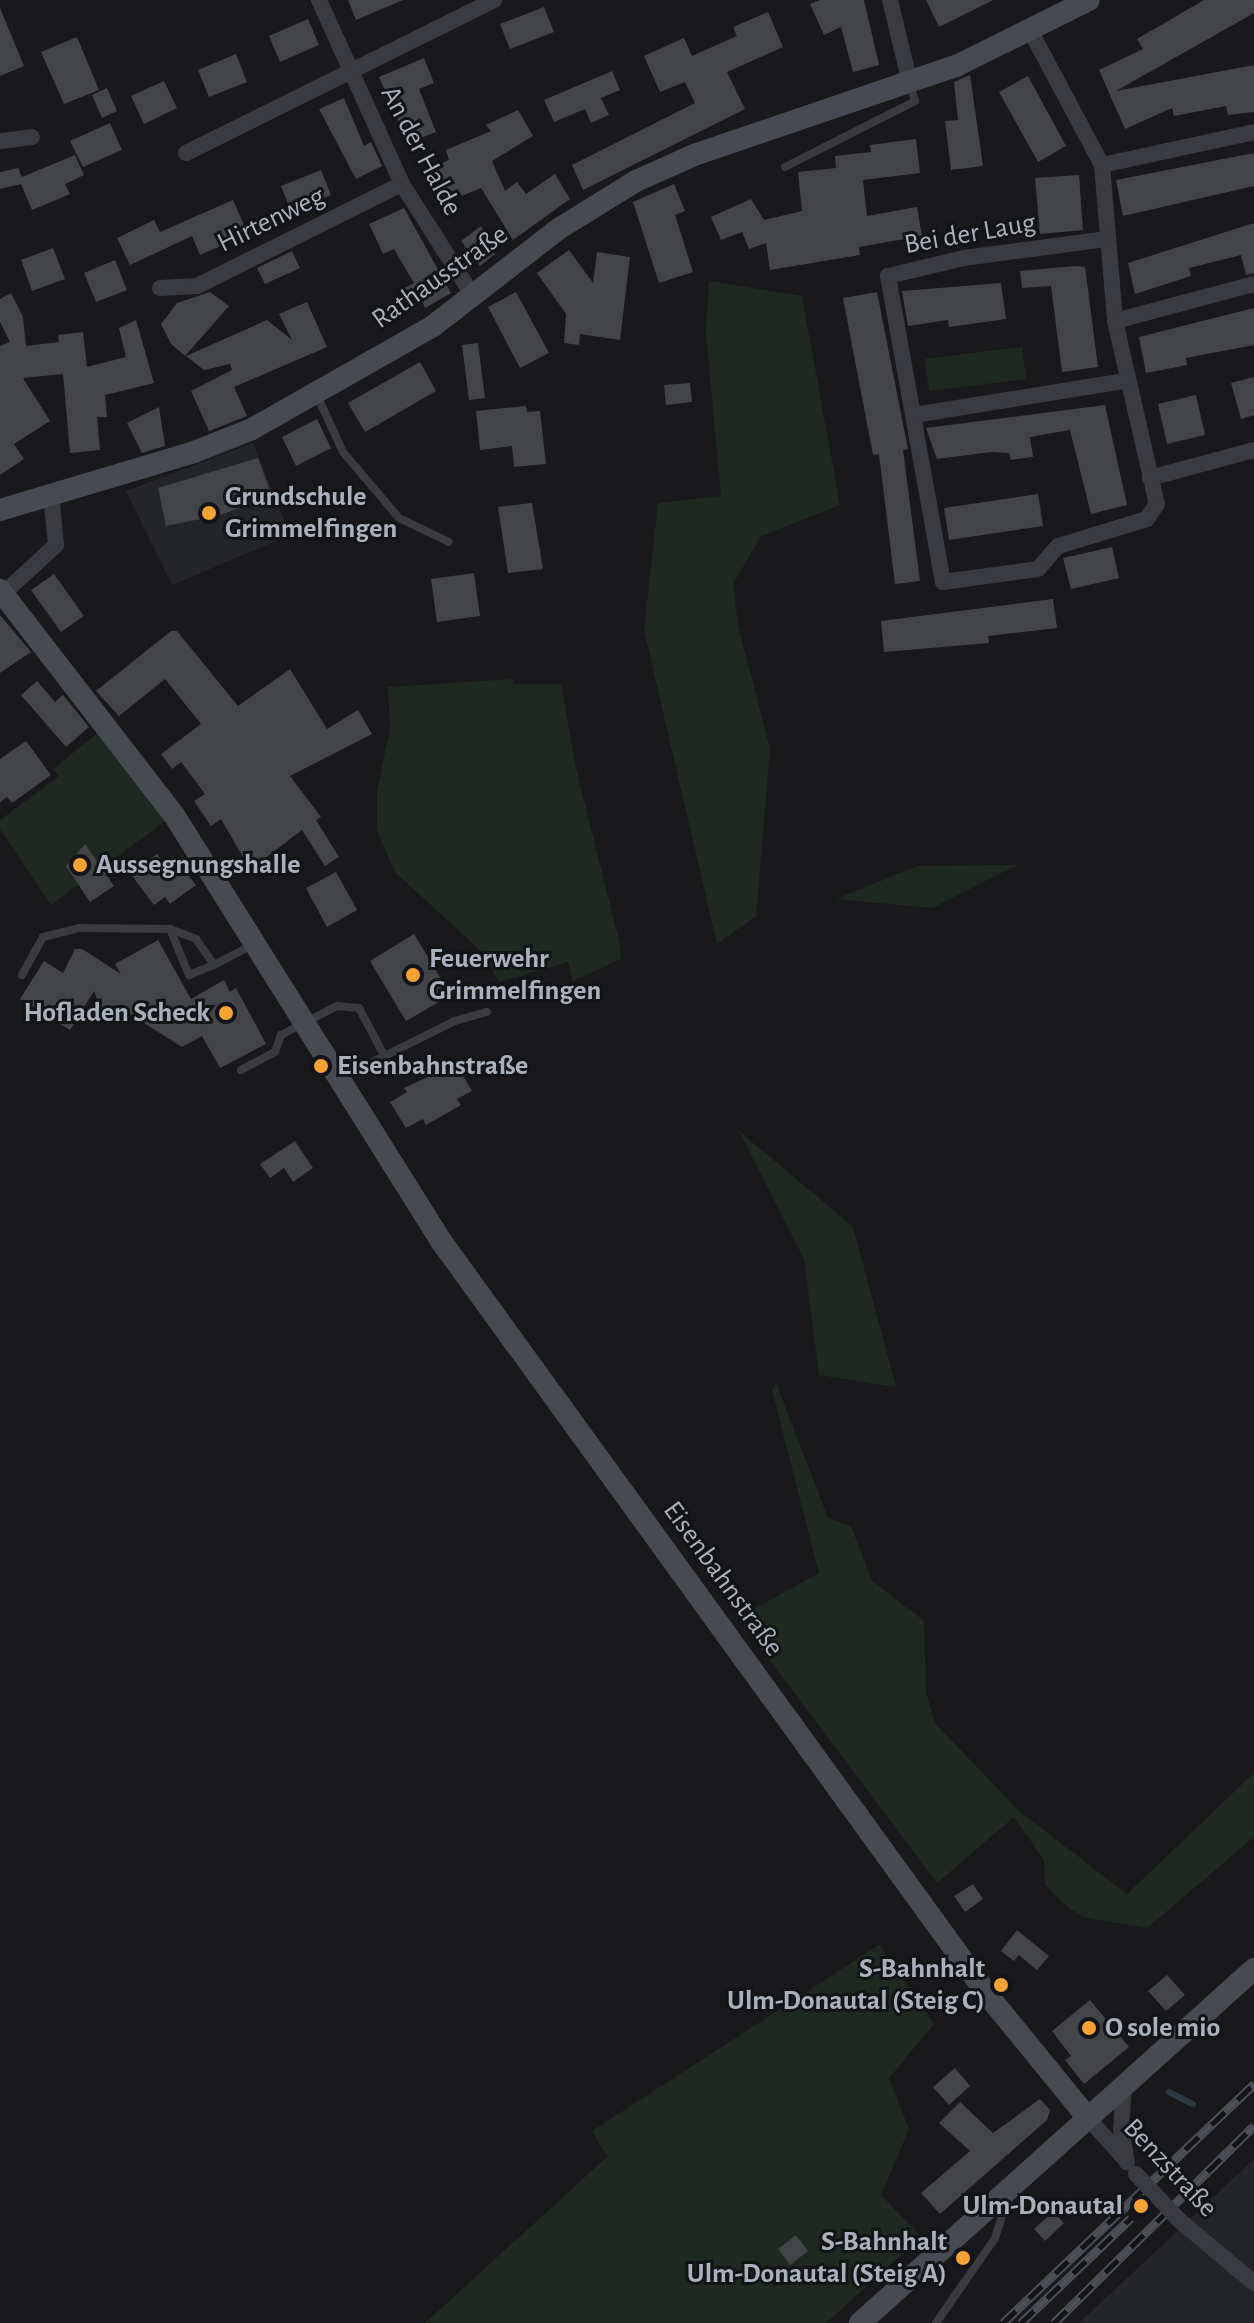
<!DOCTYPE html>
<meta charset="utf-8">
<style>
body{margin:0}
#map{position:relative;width:1254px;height:2323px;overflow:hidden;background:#19191b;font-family:"Alegreya Sans",sans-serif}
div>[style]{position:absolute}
.built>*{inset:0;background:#242528}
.green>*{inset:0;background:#202921}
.stream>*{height:6px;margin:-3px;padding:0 3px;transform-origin:3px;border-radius:3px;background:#2e3a40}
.building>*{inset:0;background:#434448}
.lane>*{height:8px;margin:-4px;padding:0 4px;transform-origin:4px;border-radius:4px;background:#393b40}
.street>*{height:16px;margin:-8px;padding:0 8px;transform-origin:8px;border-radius:8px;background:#393b40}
.secondary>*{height:22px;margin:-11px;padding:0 11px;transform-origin:11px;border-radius:11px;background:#474a50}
.rail>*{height:9px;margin-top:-4.5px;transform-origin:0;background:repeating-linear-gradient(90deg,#131416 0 18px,#4c4f55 0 36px);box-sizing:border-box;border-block:2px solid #4c4f55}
.street-bridge>*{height:16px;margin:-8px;padding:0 8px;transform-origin:8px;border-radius:8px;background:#393b40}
.dots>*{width:22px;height:22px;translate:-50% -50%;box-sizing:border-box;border:4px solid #131416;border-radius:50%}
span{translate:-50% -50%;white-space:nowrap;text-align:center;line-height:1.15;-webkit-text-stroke:6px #131416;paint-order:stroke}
.street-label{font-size:28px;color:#abb1bb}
.poi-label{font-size:28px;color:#abb1bb;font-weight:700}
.left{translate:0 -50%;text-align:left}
.right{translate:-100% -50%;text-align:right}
</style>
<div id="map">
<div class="built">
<div style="clip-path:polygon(253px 443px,290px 535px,172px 585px,126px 491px)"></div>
<div style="clip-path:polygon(1254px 2159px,1254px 2323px,1079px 2323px)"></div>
</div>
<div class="green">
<div style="clip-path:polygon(709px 281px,802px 296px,840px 505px,761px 536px,733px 584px,738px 625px,770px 749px,756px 916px,717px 944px,644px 630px,658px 503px,721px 496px,706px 333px)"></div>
<div style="clip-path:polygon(1022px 347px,1026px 379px,929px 391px,925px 359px)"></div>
<div style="clip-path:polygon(513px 679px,514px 684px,561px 684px,576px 768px,620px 944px,621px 959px,573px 981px,568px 962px,499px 982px,485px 955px,395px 872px,377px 830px,377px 791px,390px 729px,388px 687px)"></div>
<div style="clip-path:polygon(103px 729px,168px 819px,51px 905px,0 829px,0 820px,59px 776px,53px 769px)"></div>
<div style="clip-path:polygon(1017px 865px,932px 908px,836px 899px,918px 866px)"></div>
<div style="clip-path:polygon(739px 1131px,853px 1227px,896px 1387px,819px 1375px,804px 1259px)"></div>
<div style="clip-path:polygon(776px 1383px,828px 1518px,851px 1526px,872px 1581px,924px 1621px,926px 1692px,935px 1723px,1020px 1812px,1127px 1894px,1254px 1773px,1254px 1837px,1147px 1928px,1086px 1918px,1066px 1906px,1045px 1885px,1044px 1860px,1014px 1817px,937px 1883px,738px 1618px,819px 1573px,772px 1390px)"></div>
<div style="clip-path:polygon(879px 1945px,934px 2024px,889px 2078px,909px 2129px,881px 2195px,921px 2237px,826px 2323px,425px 2323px,607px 2157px,592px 2131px)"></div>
</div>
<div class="stream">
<div style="left:1169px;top:2092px;width:27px;rotate:27deg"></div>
</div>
<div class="building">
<div style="clip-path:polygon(348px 0,403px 0,356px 20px)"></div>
<div style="clip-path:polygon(820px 0,864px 0,879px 65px,853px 72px,841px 27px,824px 35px,810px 4px)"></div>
<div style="clip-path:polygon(926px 0,993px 0,939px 27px)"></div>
<div style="clip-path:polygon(1204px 0,1254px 0,1254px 13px,1116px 91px,1254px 65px,1254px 112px,1228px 115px,1226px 106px,1174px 116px,1172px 108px,1125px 129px,1099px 70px,1143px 49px,1137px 39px)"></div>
<div style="clip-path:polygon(544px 7px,554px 32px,510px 49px,500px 24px)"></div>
<div style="clip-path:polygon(0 8px,24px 66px,0 76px)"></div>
<div style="clip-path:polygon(768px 12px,783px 47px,727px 72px,745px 109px,583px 190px,572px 165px,695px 103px,685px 82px,660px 92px,644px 56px,684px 38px,692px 56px,737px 36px,733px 27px)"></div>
<div style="clip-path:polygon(308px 19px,319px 45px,280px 62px,269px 36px)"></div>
<div style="clip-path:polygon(77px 37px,99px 90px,64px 104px,41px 52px)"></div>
<div style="clip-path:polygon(236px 54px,247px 82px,209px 97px,198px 70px)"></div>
<div style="clip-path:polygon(424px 58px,434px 83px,419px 89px,436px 132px,408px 143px,379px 77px)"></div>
<div style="clip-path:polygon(612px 71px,620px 90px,601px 98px,609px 115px,591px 123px,585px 109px,554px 122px,544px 100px)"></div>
<div style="clip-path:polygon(970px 75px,983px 166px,951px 170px,945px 121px,958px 120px,954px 82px)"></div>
<div style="clip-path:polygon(1028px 76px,1066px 146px,1038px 162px,999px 92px)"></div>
<div style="clip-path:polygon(164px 81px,177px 108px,144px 124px,131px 96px)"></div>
<div style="clip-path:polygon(107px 88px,117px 111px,102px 118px,92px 95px)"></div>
<div style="clip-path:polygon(344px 98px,364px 146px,371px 142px,382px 166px,356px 179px,319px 109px)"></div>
<div style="clip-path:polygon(518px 110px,533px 136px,492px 161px,505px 191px,517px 182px,526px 194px,555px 174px,570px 199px,513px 240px,481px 188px,445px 203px,431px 168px,449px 160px,446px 150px,491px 131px,486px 125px)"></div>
<div style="clip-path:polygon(110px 123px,122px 150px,83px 167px,70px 141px)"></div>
<div style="clip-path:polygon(916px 139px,920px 173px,863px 180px,867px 216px,917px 207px,922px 236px,859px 247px,860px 255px,770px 270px,766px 243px,749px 249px,742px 232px,721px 240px,711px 217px,751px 199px,764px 220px,802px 211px,798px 172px,836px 168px,835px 156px,871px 152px,870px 145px)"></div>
<div style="clip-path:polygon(1254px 153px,1254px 186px,1123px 216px,1116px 180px)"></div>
<div style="clip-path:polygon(75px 155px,84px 175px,65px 184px,70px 194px,32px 210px,21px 184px,0 189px,0 172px,18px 168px,22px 177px)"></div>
<div style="clip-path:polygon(321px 170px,331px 195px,291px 211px,281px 186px)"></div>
<div style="clip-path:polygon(1079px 175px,1083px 230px,1040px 234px,1035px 178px)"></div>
<div style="clip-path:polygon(674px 184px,685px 211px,675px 215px,693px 272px,659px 283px,633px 202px)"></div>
<div style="clip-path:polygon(233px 200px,248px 234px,200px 255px,192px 236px,130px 265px,117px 238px,154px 220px,160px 232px)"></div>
<div style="clip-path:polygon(404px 208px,451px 293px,425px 308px,422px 301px,415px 305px,405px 288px,414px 283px,394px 249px,383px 254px,369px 224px)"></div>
<div style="clip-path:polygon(1254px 223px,1254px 273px,1246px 275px,1241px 255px,1189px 268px,1191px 276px,1135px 294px,1128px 263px)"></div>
<div style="clip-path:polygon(481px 226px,495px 254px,480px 266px,461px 241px)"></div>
<div style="clip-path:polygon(53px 248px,65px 279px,32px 291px,21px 260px)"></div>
<div style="clip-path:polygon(569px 250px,593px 283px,597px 252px,630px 257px,620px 340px,580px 334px,579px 345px,564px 343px,566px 314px,537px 273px)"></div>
<div style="clip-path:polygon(292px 251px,300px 268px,265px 284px,257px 268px)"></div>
<div style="clip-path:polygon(115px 260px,127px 290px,96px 302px,84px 273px)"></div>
<div style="clip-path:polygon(1075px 266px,1085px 267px,1098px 367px,1062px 372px,1051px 286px,1022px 288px,1020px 271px)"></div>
<div style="clip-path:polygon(1001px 283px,1006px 319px,949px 327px,948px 320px,908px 326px,902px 291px)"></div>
<div style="clip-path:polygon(210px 292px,229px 306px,185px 356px,171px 344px,161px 324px,177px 303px)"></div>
<div style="clip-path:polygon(516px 292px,549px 353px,520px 368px,488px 307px)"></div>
<div style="clip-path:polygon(877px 292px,908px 449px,903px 450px,920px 581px,895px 584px,879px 454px,873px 455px,843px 298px)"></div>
<div style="clip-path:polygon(11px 293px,23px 317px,26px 346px,59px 342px,58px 335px,83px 332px,87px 367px,126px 357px,119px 328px,136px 320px,154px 383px,105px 395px,107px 417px,97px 417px,100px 450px,70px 453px,63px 374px,23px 378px,50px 421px,14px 444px,24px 459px,0 475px,0 346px,10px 342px,0 322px,0 299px)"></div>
<div style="clip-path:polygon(307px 302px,327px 347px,234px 387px,247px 416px,209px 431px,191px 391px,232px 370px,230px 364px,204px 370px,186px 356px,267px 320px,292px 340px,279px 314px)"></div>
<div style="clip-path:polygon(1254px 308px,1254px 345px,1186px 358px,1187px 365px,1146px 373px,1139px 337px)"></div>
<div style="clip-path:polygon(478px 343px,485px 398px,469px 400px,462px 345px)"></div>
<div style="clip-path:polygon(420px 362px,436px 391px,365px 432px,348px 403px)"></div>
<div style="clip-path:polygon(1254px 377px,1254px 415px,1241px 419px,1231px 383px)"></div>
<div style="clip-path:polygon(690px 383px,692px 402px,666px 405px,664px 385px)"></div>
<div style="clip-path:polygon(1196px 395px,1205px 435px,1167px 444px,1158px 404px)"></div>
<div style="clip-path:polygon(1105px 405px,1127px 505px,1091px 514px,1070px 430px,1030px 437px,1033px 457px,1011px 460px,1009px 453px,991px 452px,937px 459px,926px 428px)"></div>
<div style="clip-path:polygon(526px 406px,527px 412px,540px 411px,546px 464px,514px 467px,512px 446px,480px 450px,476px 411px)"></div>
<div style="clip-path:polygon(159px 407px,165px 446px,142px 453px,127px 423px)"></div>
<div style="clip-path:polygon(317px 419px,331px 448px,296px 466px,282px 437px)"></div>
<div style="clip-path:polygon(258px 458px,272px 496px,220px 515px,166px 526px,158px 488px)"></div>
<div style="clip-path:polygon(1038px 494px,1043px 526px,949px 540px,944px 508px)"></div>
<div style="clip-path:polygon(532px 503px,543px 569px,508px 573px,498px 507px)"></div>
<div style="clip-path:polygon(1112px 547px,1119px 578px,1071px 589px,1063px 558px)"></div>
<div style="clip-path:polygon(474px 573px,480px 616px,437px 622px,431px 579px)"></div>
<div style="clip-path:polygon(54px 574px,84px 616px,61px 632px,31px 590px)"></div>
<div style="clip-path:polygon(1053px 599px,1057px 628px,988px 636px,989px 643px,884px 652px,881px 621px)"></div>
<div style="clip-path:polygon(0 615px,31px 652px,0 673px)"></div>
<div style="clip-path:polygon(171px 631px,177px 631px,238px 706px,290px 669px,327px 729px,358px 710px,372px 734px,290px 776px,321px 817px,316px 820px,339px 857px,325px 866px,302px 830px,264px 859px,269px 867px,254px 876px,221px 819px,211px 826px,194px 801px,205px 794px,181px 762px,172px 769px,161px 754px,201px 724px,165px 679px,119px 716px,96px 691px)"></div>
<div style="clip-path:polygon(37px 681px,55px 702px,63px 695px,89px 727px,66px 747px,21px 695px)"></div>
<div style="clip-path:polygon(26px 741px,51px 775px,12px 803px,7px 797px,0 802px,0 759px)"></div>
<div style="clip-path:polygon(85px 844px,114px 886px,90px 902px,66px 866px)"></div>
<div style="clip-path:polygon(157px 854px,164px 863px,173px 856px,196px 885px,170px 904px,165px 897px,154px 905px,130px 873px)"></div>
<div style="clip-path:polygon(336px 872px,357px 910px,327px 927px,306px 888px)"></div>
<div style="clip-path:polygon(414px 934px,451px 995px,406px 1021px,370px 961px)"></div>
<div style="clip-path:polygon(158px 940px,191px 999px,224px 980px,230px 992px,236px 988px,266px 1044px,220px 1068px,202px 1036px,182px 1047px,128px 1013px,107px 1024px,94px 991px,70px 1030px,20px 999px,44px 961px,63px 973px,75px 949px,82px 949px,121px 974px,115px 964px)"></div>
<div style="clip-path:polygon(456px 1064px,472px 1091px,457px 1099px,461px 1105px,426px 1125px,423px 1119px,406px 1128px,390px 1102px,407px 1092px,404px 1088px)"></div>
<div style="clip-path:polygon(295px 1141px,313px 1168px,293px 1182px,284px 1168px,270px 1178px,260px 1164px)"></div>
<div style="clip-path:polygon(973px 1884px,983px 1899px,965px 1912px,954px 1896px)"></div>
<div style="clip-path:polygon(1017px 1930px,1049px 1956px,1037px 1970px,1019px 1955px,1014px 1961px,1001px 1951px)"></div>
<div style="clip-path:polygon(1167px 1975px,1185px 1995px,1166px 2011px,1148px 1991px)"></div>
<div style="clip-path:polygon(1090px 2000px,1129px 2047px,1084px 2084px,1065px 2060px,1071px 2056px,1052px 2031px)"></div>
<div style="clip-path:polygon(955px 2068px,970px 2086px,949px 2105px,933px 2087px)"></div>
<div style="clip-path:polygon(1040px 2099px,1050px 2110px,1047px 2120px,940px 2214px,921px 2193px,970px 2151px,939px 2123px,960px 2102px,993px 2133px)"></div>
<div style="clip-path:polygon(1053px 2212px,1064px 2223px,1045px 2241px,1034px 2229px)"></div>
<div style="clip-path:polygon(796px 2235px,808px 2251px,790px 2265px,778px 2249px)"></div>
</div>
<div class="lane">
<div style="left:785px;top:167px;width:146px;rotate:-26.9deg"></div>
<div style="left:915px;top:101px;width:17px;rotate:-107deg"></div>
<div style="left:316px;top:393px;width:65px;rotate:65.4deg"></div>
<div style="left:343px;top:452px;width:87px;rotate:49.7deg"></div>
<div style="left:399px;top:518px;width:55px;rotate:25.6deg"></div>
<div style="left:170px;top:929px;width:50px;rotate:67.6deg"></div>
<div style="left:189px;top:975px;width:27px;rotate:-22deg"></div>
<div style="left:22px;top:975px;width:43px;rotate:-61.1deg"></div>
<div style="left:43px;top:937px;width:38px;rotate:-14deg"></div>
<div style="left:80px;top:928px;width:90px;rotate:0.6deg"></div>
<div style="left:170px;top:929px;width:28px;rotate:21deg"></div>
<div style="left:196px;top:939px;width:32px;rotate:55deg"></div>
<div style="left:214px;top:965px;width:45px;rotate:-27.7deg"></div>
<div style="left:241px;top:1070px;width:38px;rotate:-28deg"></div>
<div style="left:275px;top:1052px;width:18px;rotate:-71deg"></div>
<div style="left:281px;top:1035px;width:63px;rotate:-27.4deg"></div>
<div style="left:337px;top:1006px;width:22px;rotate:5deg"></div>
<div style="left:359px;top:1008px;width:53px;rotate:62deg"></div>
<div style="left:340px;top:1078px;width:128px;rotate:-26.4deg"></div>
<div style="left:455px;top:1021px;width:33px;rotate:-16deg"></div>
<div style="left:936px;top:2323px;width:103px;rotate:-55.2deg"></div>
<div style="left:995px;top:2238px;width:39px;rotate:-72deg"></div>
</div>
<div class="street">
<div style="left:319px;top:0;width:202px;rotate:65.7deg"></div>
<div style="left:402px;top:184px;width:133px;rotate:57.6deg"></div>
<div style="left:890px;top:0;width:85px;rotate:76.5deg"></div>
<div style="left:1031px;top:32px;width:151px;rotate:61.9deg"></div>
<div style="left:1102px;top:165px;width:157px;rotate:85.2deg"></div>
<div style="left:1115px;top:321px;width:188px;rotate:77.1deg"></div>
<div style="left:1157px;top:504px;width:18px;rotate:124deg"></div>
<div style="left:1147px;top:519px;width:93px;rotate:163.1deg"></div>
<div style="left:1058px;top:546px;width:30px;rotate:131deg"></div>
<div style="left:1038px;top:569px;width:96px;rotate:172.2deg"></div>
<div style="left:943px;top:582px;width:311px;rotate:-100.2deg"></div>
<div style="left:888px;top:276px;width:78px;rotate:-13.3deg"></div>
<div style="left:964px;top:258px;width:143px;rotate:-7.6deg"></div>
<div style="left:0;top:141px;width:32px;rotate:-7deg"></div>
<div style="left:186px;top:153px;width:344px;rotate:-26.4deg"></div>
<div style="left:1102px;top:165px;width:156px;rotate:-12.2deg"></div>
<div style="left:160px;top:288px;width:37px;rotate:-3deg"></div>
<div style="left:197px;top:286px;width:229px;rotate:-26.5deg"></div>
<div style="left:1115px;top:321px;width:144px;rotate:-14.9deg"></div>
<div style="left:914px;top:415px;width:214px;rotate:-9.2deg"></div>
<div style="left:1150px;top:478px;width:108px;rotate:-15.1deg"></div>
<div style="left:3px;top:594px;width:72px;rotate:-42.8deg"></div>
<div style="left:56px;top:545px;width:52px;rotate:-95.5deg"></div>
<div style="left:1124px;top:2085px;width:44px;rotate:93.9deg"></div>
<div style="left:1121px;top:2129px;width:34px;rotate:80deg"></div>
<div style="left:1087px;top:2117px;width:55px;rotate:47.9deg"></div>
<div style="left:1179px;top:2220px;width:98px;rotate:40deg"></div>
</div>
<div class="secondary">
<div style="left:0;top:510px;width:202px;rotate:-16.6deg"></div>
<div style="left:194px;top:452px;width:62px;rotate:-21.6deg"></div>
<div style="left:252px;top:429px;width:208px;rotate:-29.6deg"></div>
<div style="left:433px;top:326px;width:160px;rotate:-37.7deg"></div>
<div style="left:560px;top:228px;width:89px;rotate:-31.7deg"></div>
<div style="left:636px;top:181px;width:64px;rotate:-24.1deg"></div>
<div style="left:694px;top:155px;width:277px;rotate:-18.8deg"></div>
<div style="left:956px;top:66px;width:148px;rotate:-26.4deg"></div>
<div style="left:0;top:590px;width:284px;rotate:52.3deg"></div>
<div style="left:174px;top:815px;width:503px;rotate:57.92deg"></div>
<div style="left:441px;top:1241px;width:935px;rotate:54.05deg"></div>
<div style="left:990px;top:1998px;width:154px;rotate:50.8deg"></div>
<div style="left:860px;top:2323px;width:530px;rotate:-41.94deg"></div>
</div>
<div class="rail">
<div style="left:1003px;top:2323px;width:347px;rotate:-43.6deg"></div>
<div style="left:1021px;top:2323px;width:152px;rotate:-43.7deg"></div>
<div style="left:1054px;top:2323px;width:281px;rotate:-44.6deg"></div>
</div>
<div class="street-bridge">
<div style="left:1136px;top:2174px;width:63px;rotate:46.9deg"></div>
</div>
<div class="dots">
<div style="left:209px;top:513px;background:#f8a233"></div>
<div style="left:80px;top:865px;background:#f8a233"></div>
<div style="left:413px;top:975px;background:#f8a233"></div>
<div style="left:226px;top:1013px;background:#f8a233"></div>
<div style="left:321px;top:1066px;background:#f8a233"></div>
<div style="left:1001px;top:1985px;background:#f8a233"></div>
<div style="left:1089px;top:2028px;background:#f8a233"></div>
<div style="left:1141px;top:2206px;background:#f8a233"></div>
<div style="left:963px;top:2258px;background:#f8a233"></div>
</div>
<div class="street-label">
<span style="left:421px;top:151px;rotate:62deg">An der Halde</span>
<span style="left:271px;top:220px;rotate:-26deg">Hirtenweg</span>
<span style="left:970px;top:234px;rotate:-10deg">Bei der Laug</span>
<span style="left:440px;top:277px;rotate:-35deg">Rathausstraße</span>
<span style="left:723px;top:1579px;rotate:54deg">Eisenbahnstraße</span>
<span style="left:1170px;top:2168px;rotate:47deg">Benzstraße</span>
</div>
<div class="poi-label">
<span class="left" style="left:225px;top:513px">Grundschule<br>Grimmelfingen</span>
<span class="left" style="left:96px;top:865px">Aussegnungshalle</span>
<span class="left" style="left:429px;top:975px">Feuerwehr<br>Grimmelfingen</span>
<span class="right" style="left:210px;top:1013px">Hofladen Scheck</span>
<span class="left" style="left:337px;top:1066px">Eisenbahnstraße</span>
<span class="right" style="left:985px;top:1985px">S-Bahnhalt<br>Ulm-Donautal (Steig C)</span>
<span class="left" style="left:1105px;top:2028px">O sole mio</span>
<span class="right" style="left:1123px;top:2206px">Ulm-Donautal</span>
<span class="right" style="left:947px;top:2258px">S-Bahnhalt<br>Ulm-Donautal (Steig A)</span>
</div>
</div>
